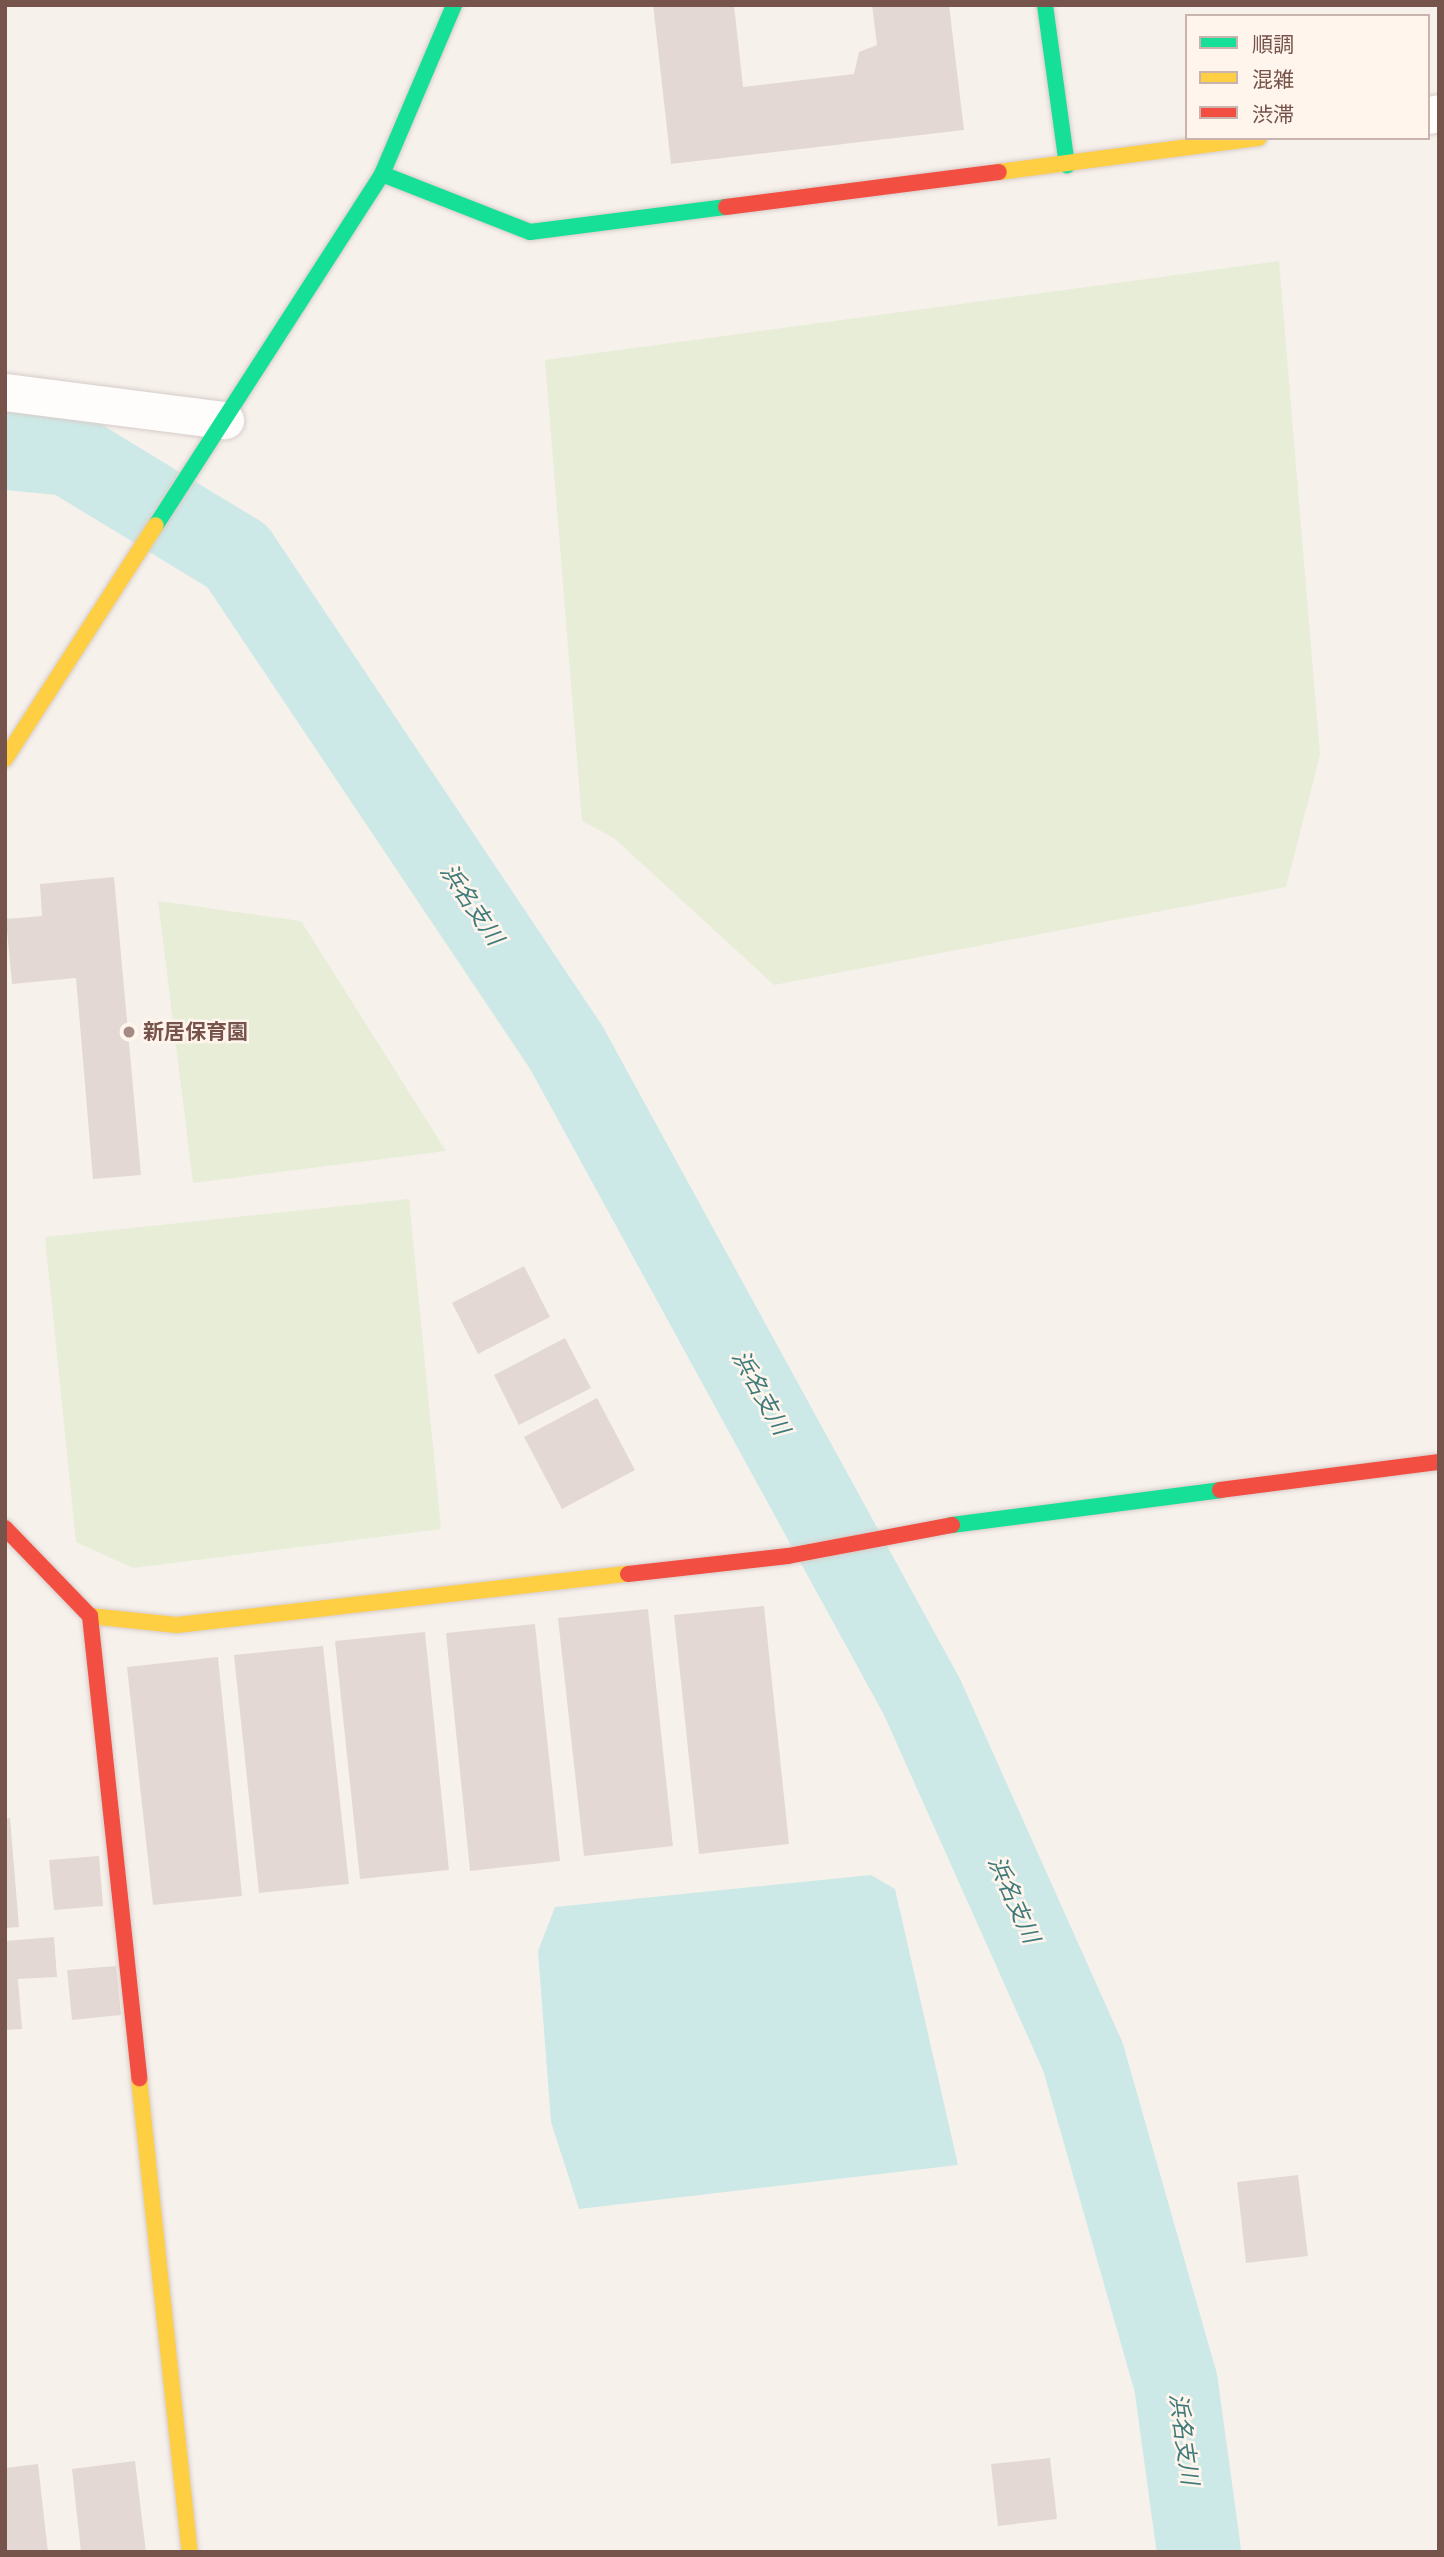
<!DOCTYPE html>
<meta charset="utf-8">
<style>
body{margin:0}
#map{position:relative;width:1444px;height:2557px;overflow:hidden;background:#f7f1ec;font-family:Signika,"Noto Sans JP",sans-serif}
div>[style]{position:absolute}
.green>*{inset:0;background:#e7edd7}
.water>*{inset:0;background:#cde9e7}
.river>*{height:84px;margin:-42px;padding:0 42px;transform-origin:42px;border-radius:42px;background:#cde9e7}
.building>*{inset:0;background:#e4d8d4}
.roads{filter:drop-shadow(0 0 2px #d6ccc8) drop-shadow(0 0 2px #d6ccc8)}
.street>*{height:37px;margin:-18.5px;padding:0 18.5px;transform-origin:18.5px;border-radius:18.5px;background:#fefdfc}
.fast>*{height:16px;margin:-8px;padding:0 8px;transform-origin:8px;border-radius:8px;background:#16e098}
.slow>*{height:16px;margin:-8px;padding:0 8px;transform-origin:8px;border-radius:8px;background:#ffcf43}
.jam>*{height:16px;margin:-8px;padding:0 8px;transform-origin:8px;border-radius:8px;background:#f24e42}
.dots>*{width:19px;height:19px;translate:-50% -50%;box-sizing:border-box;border:4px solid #fff5ed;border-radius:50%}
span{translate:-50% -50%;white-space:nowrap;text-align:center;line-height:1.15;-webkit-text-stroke:5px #fff5ed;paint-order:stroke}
.poi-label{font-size:21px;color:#76534b;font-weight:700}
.left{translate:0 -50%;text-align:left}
.water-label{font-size:23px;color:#3f7b7b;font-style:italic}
.frame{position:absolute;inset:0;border:7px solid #76534b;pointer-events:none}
.legend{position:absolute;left:1185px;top:14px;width:245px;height:126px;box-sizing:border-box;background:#fff5ed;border:2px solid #c8b4ac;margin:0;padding:9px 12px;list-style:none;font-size:21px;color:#76534b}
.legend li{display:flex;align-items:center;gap:14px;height:35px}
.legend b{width:35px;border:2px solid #c8b4ac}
</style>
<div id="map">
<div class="green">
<div style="clip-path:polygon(1279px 261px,1320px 755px,1286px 887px,774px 985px,614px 838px,582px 821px,545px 360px)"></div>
<div style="clip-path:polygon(158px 901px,301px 921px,446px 1151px,193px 1183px)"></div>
<div style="clip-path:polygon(409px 1199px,441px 1529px,133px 1568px,76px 1542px,45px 1237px)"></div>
</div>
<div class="water">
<div style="clip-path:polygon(871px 1875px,895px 1889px,958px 2165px,579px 2209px,551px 2122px,538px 1951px,555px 1907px)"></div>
</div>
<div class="river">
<div style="left:5px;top:448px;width:64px;rotate:5.4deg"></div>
<div style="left:69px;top:454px;width:197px;rotate:31.3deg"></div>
<div style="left:237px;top:556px;width:591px;rotate:56.18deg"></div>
<div style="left:566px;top:1047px;width:741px;rotate:61.29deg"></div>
<div style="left:922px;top:1697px;width:394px;rotate:65.9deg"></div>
<div style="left:1083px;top:2057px;width:340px;rotate:74.1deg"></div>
<div style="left:1176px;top:2384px;width:170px;rotate:82.2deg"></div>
</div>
<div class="building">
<div style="clip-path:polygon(653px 5px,734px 5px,743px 87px,854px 74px,859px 52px,877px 45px,872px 5px,949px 5px,964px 130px,671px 164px)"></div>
<div style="clip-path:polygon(114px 877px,141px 1175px,93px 1179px,76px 978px,12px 984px,6px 919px,42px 916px,40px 884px)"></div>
<div style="clip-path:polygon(524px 1266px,550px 1317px,478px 1354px,452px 1303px)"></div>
<div style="clip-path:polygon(565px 1338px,591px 1388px,519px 1425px,494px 1375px)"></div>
<div style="clip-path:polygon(597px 1398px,635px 1470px,562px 1509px,524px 1437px)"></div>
<div style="clip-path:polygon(764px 1606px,789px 1844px,699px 1854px,674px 1615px)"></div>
<div style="clip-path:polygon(648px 1609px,673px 1846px,584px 1856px,558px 1618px)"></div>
<div style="clip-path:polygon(535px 1624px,560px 1861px,470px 1871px,446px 1633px)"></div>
<div style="clip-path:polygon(425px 1632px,449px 1870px,360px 1879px,335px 1641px)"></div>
<div style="clip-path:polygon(323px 1646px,349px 1884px,259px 1893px,234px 1655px)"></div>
<div style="clip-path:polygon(218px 1657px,242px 1896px,153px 1905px,127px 1667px)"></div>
<div style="clip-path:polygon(10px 1818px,19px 1927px,5px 1928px,5px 1819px)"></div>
<div style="clip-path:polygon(99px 1856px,103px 1906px,54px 1910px,49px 1860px)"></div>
<div style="clip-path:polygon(54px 1937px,57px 1977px,18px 1979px,22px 2029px,5px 2030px,5px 1941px)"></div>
<div style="clip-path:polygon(116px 1966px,121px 2015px,72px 2020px,67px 1970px)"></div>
<div style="clip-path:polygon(1298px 2175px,1308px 2256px,1246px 2263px,1237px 2182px)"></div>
<div style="clip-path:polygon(1050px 2458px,1057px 2519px,998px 2526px,991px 2464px)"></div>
<div style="clip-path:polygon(135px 2461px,146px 2552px,81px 2552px,72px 2469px)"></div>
<div style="clip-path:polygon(38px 2464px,48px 2552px,5px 2552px,5px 2468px)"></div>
</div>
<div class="roads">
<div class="street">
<div style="left:1428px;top:115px;width:11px;rotate:-10deg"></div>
<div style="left:5px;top:392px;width:222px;rotate:7.3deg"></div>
</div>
<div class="fast">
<div style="left:1045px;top:5px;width:162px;rotate:82.2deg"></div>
<div style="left:382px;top:174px;width:159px;rotate:21.4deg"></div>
<div style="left:530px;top:232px;width:198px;rotate:-7.3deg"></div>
<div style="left:156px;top:525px;width:417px;rotate:-57.2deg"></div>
<div style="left:382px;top:174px;width:184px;rotate:-66.9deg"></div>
<div style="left:952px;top:1525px;width:270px;rotate:-7.4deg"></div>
</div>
<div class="slow">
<div style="left:999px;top:172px;width:262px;rotate:-7.5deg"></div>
<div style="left:5px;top:759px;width:278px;rotate:-57.2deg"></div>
<div style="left:90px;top:1616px;width:87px;rotate:5.9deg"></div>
<div style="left:177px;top:1625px;width:454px;rotate:-6.5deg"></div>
<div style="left:139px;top:2078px;width:477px;rotate:83.9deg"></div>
</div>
<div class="jam">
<div style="left:726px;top:207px;width:275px;rotate:-7.3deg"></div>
<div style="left:1220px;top:1490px;width:221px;rotate:-7.3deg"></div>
<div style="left:5px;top:1528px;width:122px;rotate:46deg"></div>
<div style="left:90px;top:1616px;width:465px;rotate:83.9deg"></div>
<div style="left:628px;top:1574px;width:161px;rotate:-6.4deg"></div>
<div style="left:788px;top:1556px;width:167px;rotate:-10.7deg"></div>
</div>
</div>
<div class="dots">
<div style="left:129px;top:1032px;background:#a38a83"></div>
</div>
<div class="poi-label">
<span class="left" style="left:143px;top:1032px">新居保育園</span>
</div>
<div class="water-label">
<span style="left:471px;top:905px;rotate:56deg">浜名支川</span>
<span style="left:760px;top:1393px;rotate:61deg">浜名支川</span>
<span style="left:1013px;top:1900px;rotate:66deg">浜名支川</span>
<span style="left:1183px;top:2439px;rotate:82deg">浜名支川</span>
</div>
<div class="frame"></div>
<ul class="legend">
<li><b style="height:9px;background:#16e098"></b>順調</li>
<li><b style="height:9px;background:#ffcf43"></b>混雑</li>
<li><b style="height:9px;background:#f24e42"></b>渋滞</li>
</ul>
</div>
